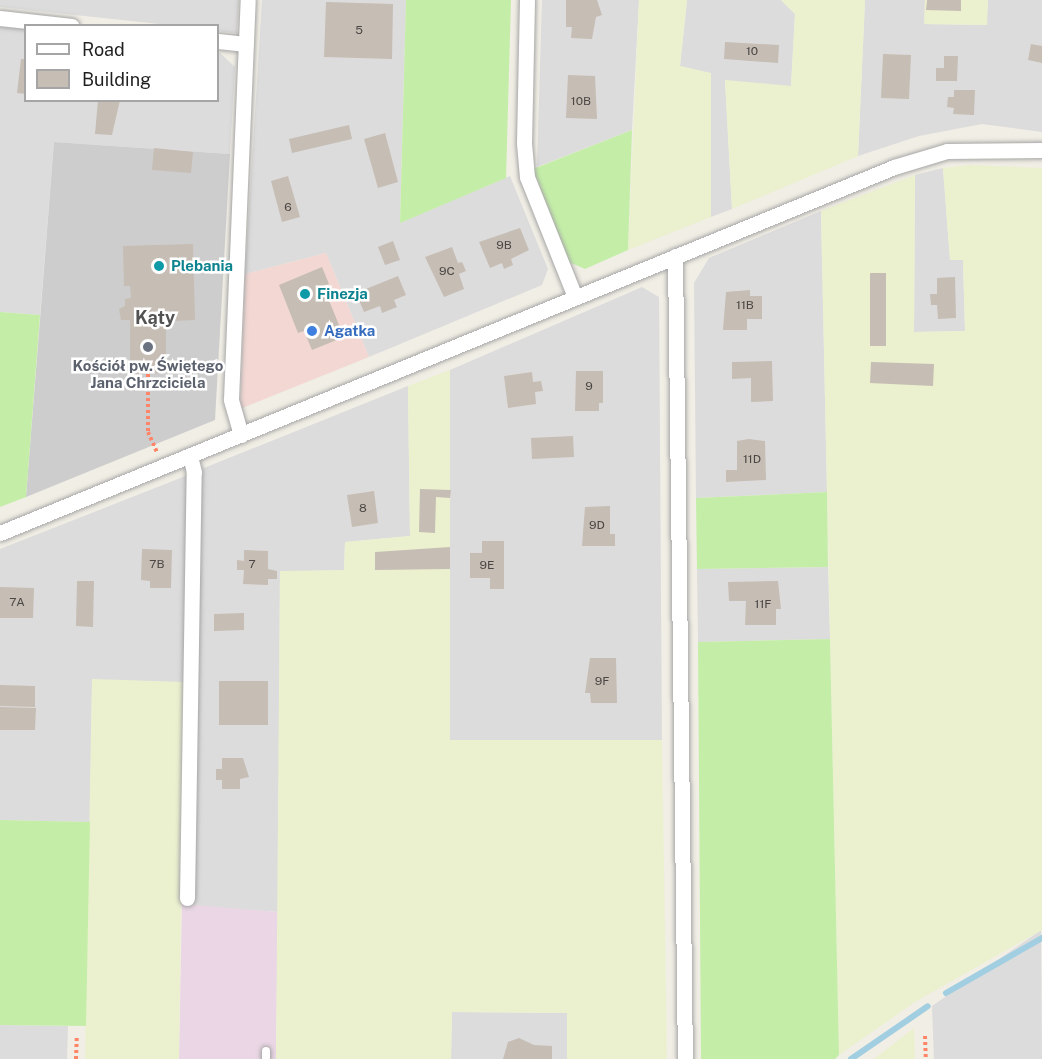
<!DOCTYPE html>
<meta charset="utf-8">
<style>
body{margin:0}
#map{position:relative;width:1042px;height:1059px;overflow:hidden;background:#f1eee5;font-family:"Public Sans",sans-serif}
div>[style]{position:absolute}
.residential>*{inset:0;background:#dddcdc}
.commercial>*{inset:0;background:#f2d7d3}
.industrial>*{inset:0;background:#ead6e5}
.religious>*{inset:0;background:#cdcdcd}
.farmland>*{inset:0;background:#ebf1cf}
.grass>*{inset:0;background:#c4eea8}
.stream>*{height:6px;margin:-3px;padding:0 3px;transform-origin:3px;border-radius:3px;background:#a2cee1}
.building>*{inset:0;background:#c6bdb4}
.path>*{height:4px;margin-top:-2px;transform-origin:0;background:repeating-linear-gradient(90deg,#ff8468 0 3px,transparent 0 6px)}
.roads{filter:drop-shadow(0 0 2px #a6a6a6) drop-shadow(0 0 2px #a6a6a6)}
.lane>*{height:8px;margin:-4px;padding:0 4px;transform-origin:4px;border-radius:4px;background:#fff}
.street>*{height:15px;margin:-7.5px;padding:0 7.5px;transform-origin:7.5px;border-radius:7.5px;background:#fff}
.dots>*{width:16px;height:16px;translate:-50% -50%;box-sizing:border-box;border:3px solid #fff;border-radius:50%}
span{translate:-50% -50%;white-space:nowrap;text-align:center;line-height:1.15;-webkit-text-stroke:5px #fff;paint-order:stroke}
.number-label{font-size:12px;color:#494644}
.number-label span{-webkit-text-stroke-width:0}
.culture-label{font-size:15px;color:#0d838f;font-weight:700}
.left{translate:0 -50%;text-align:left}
.shop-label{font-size:15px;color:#366cbe;font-weight:700}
.worship-label{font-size:15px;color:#5b616d;font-weight:700}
.quarter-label{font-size:18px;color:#525252;font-weight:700}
.legend{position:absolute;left:24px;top:24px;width:195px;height:78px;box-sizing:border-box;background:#fff;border:2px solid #a5a5a5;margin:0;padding:8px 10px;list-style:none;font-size:18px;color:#1f1f1f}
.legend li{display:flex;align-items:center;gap:12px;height:30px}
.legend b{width:30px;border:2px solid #a5a5a5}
</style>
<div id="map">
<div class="residential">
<div style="clip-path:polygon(0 0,239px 0,237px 33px,218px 31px,218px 26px,169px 25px,0 7px)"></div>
<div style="clip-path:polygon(262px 0,406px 0,400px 222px,510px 176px,548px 269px,542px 285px,369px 357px,326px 253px,245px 274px)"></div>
<div style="clip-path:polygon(542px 0,639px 0,632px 130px,537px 167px)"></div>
<div style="clip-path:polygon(687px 0,781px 0,795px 14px,791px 87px,725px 81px,732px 209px,711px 217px,711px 74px,680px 66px)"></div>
<div style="clip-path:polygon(865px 0,925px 0,925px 24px,986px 25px,988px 0,1042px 0,1042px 132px,982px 124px,919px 136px,858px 156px)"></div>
<div style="clip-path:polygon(0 27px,25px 29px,26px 100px,218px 100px,218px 51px,235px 67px,230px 154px,54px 142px,40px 315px,0 312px)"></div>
<div style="clip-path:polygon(943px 168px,950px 260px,963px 260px,965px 331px,914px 332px,915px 175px)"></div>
<div style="clip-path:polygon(821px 211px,827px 492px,696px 498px,694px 283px,709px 258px)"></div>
<div style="clip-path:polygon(642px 287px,659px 297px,662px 740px,450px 741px,450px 370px)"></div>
<div style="clip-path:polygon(408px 386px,410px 536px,345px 542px,344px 570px,280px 572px,278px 912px,193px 906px,199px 470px)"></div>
<div style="clip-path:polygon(188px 475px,184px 682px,92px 688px,90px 822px,0 820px,0 549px)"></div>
<div style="clip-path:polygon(828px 567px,830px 639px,698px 642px,697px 569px)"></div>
<div style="clip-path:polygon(1041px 930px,1042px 1059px,934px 1059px,932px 1006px)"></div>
<div style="clip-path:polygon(452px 1012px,567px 1013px,567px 1059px,451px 1059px)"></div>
<div style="clip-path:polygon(0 1025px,68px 1026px,67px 1059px,0 1059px)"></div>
</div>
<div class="commercial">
<div style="clip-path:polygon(326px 253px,369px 357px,240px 409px,245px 274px)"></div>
</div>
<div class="industrial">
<div style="clip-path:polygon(182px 904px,278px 912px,276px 1059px,179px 1059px)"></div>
</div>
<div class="religious">
<div style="clip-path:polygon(54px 142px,230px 154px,215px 420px,26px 497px)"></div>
</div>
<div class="farmland">
<div style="clip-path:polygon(639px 0,687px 0,680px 66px,711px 73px,711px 217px,628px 250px)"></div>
<div style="clip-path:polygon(781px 0,865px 0,858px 156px,732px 209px,725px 80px,791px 86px,795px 14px)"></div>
<div style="clip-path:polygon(925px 0,988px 0,987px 25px,924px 24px)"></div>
<div style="clip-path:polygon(970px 165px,1042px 168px,1042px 930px,915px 1002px,839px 1055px,821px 211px,915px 175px,914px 332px,965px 331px,963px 260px,950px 260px,943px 168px)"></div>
<div style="clip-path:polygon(450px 370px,450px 740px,662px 740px,667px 1059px,567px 1059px,567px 1013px,452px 1012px,451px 1059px,276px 1059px,280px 571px,344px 570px,345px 542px,410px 536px,408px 386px)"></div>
<div style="clip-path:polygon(92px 679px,184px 682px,179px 1059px,85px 1059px)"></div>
<div style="clip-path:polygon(914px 1028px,915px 1059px,874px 1059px)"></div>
</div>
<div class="grass">
<div style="clip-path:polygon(406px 0,511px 0,506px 178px,400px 223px)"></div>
<div style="clip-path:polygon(632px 130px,628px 250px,585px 269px,569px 262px,533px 169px)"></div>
<div style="clip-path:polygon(0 312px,40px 315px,26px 497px,0 507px)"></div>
<div style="clip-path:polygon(827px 492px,828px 567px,697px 569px,696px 498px)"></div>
<div style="clip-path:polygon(830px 639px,839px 1055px,835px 1059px,701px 1059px,698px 642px)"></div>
<div style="clip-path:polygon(0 820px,90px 822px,86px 1026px,0 1025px)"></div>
</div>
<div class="stream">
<div style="left:946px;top:993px;width:111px;rotate:-29.8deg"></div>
<div style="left:851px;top:1059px;width:93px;rotate:-34.5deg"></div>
</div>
<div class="building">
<div style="clip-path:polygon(566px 0,597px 0,602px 15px,596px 17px,592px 39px,571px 38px,572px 27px,566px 27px)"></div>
<div style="clip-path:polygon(927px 0,961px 0,961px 11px,926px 10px)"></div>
<div style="clip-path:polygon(326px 2px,393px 4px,392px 59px,324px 57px)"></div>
<div style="clip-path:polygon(725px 42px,779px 45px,778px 63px,724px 59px)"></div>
<div style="clip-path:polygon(1031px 44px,1042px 46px,1042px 63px,1028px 60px)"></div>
<div style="clip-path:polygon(883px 54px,911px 55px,909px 99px,881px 98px)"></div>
<div style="clip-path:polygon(944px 56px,958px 56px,957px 81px,936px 81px,936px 68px,944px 68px)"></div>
<div style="clip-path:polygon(21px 59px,26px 59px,26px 94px,17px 93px)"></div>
<div style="clip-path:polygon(568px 75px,595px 76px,597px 119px,566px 118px)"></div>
<div style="clip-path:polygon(954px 90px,975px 90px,974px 115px,953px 114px,954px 108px,947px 107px,948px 97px,954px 97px)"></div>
<div style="clip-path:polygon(98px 100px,120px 100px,112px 135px,95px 134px)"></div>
<div style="clip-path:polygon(349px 125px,352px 139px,292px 153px,289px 139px)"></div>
<div style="clip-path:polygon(385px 133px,398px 182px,378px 188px,364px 139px)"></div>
<div style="clip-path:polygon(154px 148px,193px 152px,191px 173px,152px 170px)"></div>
<div style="clip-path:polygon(288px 176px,300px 217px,282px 222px,271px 181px)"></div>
<div style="clip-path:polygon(520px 228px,529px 250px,511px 259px,513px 265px,504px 269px,502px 263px,490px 268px,479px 242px)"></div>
<div style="clip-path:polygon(393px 241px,400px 260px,385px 265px,378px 247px)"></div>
<div style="clip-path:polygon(193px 244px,195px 320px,173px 321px,173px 316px,166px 316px,166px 373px,130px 374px,130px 320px,121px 320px,119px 309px,125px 306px,125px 299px,131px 298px,130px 286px,124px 286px,123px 246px)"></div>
<div style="clip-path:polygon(452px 247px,458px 263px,462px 262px,466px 271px,459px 274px,464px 289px,444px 297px,425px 257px)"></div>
<div style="clip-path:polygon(322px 267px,329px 284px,323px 286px,344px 337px,312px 350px,304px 331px,298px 333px,279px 285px)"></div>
<div style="clip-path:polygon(870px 273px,886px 273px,886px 346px,870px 346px)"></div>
<div style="clip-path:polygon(398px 276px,406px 295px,394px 300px,397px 307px,382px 313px,380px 306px,364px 312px,356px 293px)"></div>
<div style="clip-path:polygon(955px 277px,956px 318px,938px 319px,937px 305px,931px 305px,930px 294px,937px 294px,937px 278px)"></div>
<div style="clip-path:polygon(750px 290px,750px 296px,762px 296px,762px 319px,747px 319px,747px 330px,723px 330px,726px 292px)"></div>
<div style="clip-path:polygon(772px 361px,773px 401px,751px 402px,751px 378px,732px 379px,732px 362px)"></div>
<div style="clip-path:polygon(871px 362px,934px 364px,933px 386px,870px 383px)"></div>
<div style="clip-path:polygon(576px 371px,603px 371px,603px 403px,599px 403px,599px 411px,575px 411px)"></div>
<div style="clip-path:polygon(532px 372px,533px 382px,541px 381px,543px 391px,535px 392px,536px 404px,508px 408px,504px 376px)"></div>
<div style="clip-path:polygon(573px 436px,574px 457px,532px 459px,531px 438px)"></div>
<div style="clip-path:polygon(749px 439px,765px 441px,766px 480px,726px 482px,726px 470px,737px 470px,737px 441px)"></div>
<div style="clip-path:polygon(420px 489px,451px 490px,450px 498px,436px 497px,435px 533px,419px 532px)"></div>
<div style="clip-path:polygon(374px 491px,378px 523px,352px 527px,347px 495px)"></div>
<div style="clip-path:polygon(610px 506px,610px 534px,615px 534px,615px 546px,582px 546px,585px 507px)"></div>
<div style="clip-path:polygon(482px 541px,504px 541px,504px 589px,490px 589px,490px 578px,470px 578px,470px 553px,482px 553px)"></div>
<div style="clip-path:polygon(450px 547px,450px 569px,375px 570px,375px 552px)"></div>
<div style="clip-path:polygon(142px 549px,172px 550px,171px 588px,150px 588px,150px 581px,141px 580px)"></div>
<div style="clip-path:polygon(244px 550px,268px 551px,268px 569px,277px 571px,277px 579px,268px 579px,268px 585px,243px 584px,244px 570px,237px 570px,237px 560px,244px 561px)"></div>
<div style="clip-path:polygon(77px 581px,94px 581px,93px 627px,76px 626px)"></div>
<div style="clip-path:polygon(778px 581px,781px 609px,776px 609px,776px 625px,745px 625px,746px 601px,729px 601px,728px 582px)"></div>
<div style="clip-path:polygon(0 587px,34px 588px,33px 618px,0 618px)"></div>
<div style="clip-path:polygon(244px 613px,244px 630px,214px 631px,214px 614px)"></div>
<div style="clip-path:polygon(590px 658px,616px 658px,617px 703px,591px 703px,590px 693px,585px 693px)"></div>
<div style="clip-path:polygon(219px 681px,268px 681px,268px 725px,219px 725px)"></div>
<div style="clip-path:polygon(0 685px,35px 686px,35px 707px,0 706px)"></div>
<div style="clip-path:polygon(0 707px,36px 708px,35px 730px,0 730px)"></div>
<div style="clip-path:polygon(222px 758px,243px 758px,249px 777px,240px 779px,240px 789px,222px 789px,222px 780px,216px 780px,216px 769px,222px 769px)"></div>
<div style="clip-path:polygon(519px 1038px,534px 1045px,552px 1046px,552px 1059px,503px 1059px,508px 1042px)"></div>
</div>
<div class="path">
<div style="left:148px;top:374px;width:58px;rotate:90deg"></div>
<div style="left:148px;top:432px;width:22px;rotate:66deg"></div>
<div style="left:925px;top:1036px;width:23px;rotate:88deg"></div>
<div style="left:76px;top:1059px;width:24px;rotate:-88deg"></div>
</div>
<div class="roads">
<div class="lane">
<div style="left:266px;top:1059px;width:8px;rotate:-90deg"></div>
</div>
<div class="street">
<div style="left:527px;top:0;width:143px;rotate:91.2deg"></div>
<div style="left:524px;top:143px;width:34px;rotate:85deg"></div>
<div style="left:527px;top:177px;width:129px;rotate:68.2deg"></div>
<div style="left:0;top:18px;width:72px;rotate:6.3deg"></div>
<div style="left:218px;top:41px;width:28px;rotate:6deg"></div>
<div style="left:675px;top:256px;width:803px;rotate:89.29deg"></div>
<div style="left:241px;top:435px;width:37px;rotate:-106deg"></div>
<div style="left:231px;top:399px;width:399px;rotate:-87.6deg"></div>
<div style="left:0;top:533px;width:966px;rotate:-22.26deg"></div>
<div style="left:894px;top:167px;width:55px;rotate:-16.8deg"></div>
<div style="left:947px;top:151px;width:95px;rotate:-0.6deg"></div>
<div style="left:187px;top:898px;width:426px;rotate:-89.1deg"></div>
<div style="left:194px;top:472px;width:16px;rotate:-104deg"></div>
</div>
</div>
<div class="dots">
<div style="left:159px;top:266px;background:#0f9aa8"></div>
<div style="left:305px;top:294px;background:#0f9aa8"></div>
<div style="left:312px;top:331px;background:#3f7fe0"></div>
<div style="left:148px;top:347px;background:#6b7280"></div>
</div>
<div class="number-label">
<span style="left:359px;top:31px">5</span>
<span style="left:752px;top:52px">10</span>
<span style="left:581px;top:102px">10B</span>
<span style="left:288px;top:208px">6</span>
<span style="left:504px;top:246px">9B</span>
<span style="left:447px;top:272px">9C</span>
<span style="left:745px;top:306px">11B</span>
<span style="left:589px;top:387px">9</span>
<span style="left:752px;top:460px">11D</span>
<span style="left:363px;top:509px">8</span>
<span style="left:597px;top:526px">9D</span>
<span style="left:157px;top:565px">7B</span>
<span style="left:252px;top:565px">7</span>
<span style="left:487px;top:566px">9E</span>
<span style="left:17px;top:603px">7A</span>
<span style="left:763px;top:605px">11F</span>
<span style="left:602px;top:682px">9F</span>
</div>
<div class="culture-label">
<span class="left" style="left:171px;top:266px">Plebania</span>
<span class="left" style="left:317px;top:294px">Finezja</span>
</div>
<div class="shop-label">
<span class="left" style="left:324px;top:331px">Agatka</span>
</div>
<div class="worship-label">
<span style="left:148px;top:374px">Kościół pw. Świętego<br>Jana Chrzciciela</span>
</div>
<div class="quarter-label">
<span style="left:155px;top:318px">Kąty</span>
</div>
<ul class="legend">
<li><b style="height:8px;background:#fff"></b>Road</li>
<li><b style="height:16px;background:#c6bdb4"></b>Building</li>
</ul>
</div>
